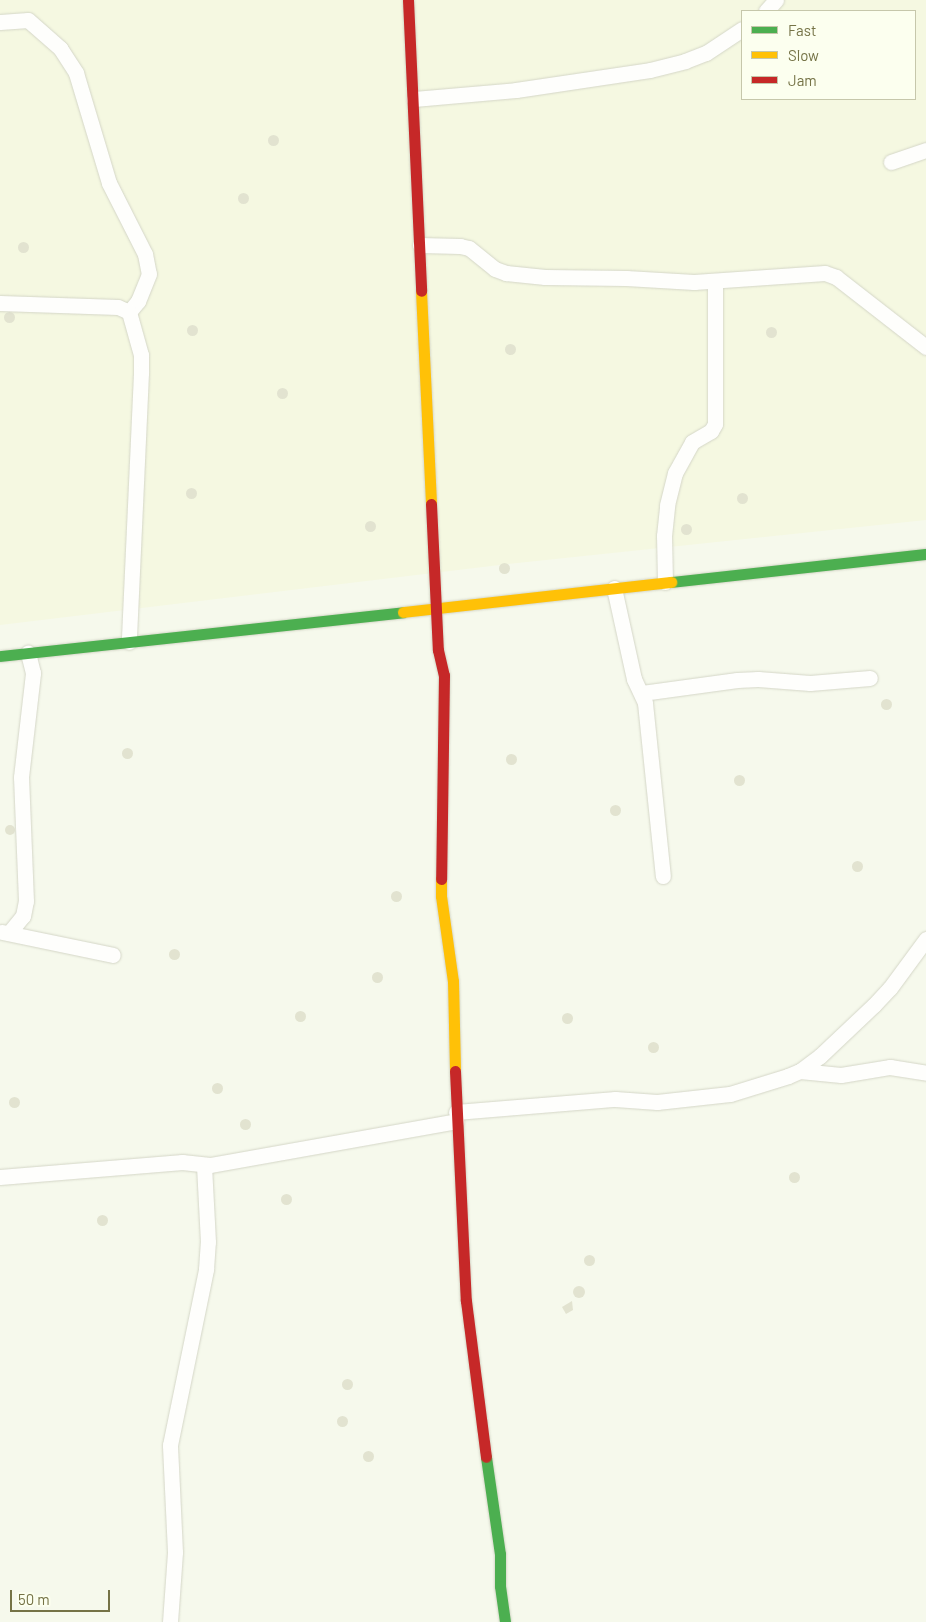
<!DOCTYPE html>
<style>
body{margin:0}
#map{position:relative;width:926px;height:1622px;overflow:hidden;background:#f6f9ec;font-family:Barlow,sans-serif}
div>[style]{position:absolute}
.residential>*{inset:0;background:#f5f8e1}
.building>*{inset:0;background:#e2e3d0}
.round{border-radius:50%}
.roads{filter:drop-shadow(0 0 1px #d4d6c7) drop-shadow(0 0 1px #d4d6c7)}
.street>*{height:15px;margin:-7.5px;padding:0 7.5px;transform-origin:7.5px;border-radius:7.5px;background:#fefefc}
.fast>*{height:11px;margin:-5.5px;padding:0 5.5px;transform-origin:5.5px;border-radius:5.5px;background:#4caf50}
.slow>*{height:11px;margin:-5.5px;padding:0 5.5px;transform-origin:5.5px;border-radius:5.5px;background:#ffc107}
.jam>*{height:11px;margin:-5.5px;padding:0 5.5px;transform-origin:5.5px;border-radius:5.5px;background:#c62828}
span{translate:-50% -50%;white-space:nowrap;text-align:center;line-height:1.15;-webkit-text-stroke:4px #fcffef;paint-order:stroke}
.legend{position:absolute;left:741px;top:10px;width:175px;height:90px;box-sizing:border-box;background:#fcffef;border:1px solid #c6c7ab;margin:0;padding:6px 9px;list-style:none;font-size:15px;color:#757346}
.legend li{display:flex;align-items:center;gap:10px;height:25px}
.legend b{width:25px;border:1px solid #c6c7ab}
.scale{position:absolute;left:10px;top:1590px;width:100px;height:22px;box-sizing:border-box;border:2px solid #757346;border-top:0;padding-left:6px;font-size:15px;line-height:18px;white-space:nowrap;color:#757346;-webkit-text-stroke:4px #fcffef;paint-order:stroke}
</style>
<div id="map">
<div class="residential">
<div style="clip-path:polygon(evenodd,0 0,926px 0,926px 520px,508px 564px,0 625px,0 0,742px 11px,915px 11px,915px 99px,742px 99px,742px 11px)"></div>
</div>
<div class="building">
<div class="round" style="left:267.5px;top:134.5px;width:11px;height:11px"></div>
<div class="round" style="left:237.5px;top:192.5px;width:11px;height:11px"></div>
<div class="round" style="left:17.5px;top:241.5px;width:11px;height:11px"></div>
<div class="round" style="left:3.5px;top:311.5px;width:11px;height:11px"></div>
<div class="round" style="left:186.5px;top:324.5px;width:11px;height:11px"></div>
<div class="round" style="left:765.5px;top:326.5px;width:11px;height:11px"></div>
<div class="round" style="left:504.5px;top:343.5px;width:11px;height:11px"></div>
<div class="round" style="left:276.5px;top:387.5px;width:11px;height:11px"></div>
<div class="round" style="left:185.5px;top:487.5px;width:11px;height:11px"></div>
<div class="round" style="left:736.5px;top:492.5px;width:11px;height:11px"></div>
<div class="round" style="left:364.5px;top:520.5px;width:11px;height:11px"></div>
<div class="round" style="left:680.5px;top:523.5px;width:11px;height:11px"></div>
<div class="round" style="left:498.5px;top:562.5px;width:11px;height:11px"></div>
<div class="round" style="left:880.5px;top:698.5px;width:11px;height:11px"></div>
<div class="round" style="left:121.5px;top:747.5px;width:11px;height:11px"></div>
<div class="round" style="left:505.5px;top:753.5px;width:11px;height:11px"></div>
<div class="round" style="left:733.5px;top:774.5px;width:11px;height:11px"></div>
<div class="round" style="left:609.5px;top:804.5px;width:11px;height:11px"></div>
<div class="round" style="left:5px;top:825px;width:10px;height:10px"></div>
<div class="round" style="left:851.5px;top:860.5px;width:11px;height:11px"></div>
<div class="round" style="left:390.5px;top:890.5px;width:11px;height:11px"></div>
<div class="round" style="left:168.5px;top:948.5px;width:11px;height:11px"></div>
<div class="round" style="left:371.5px;top:971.5px;width:11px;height:11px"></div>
<div class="round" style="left:294.5px;top:1010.5px;width:11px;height:11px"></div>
<div class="round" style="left:561.5px;top:1012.5px;width:11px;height:11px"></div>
<div class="round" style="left:647.5px;top:1041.5px;width:11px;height:11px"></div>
<div class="round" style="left:211.5px;top:1082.5px;width:11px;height:11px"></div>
<div class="round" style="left:8.5px;top:1096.5px;width:11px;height:11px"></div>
<div class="round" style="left:239.5px;top:1118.5px;width:11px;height:11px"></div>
<div class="round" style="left:788.5px;top:1171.5px;width:11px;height:11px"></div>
<div class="round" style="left:280.5px;top:1193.5px;width:11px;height:11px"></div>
<div class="round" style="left:96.5px;top:1214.5px;width:11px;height:11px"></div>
<div class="round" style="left:583.5px;top:1254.5px;width:11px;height:11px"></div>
<div class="round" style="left:573px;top:1286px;width:12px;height:12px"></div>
<div style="clip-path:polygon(572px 1301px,573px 1310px,566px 1314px,562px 1307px)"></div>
<div class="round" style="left:341.5px;top:1378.5px;width:11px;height:11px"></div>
<div class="round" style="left:336.5px;top:1415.5px;width:11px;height:11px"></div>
<div class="round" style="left:362.5px;top:1450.5px;width:11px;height:11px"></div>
</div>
<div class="roads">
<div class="street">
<div style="left:766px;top:11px;width:15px;rotate:-48deg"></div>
<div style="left:0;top:22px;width:28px;rotate:-4deg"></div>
<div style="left:28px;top:20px;width:43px;rotate:41.2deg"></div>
<div style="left:60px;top:48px;width:30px;rotate:57deg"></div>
<div style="left:76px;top:73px;width:115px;rotate:73.3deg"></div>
<div style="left:109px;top:183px;width:80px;rotate:63.1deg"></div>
<div style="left:145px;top:254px;width:20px;rotate:79deg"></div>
<div style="left:149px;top:274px;width:29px;rotate:112deg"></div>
<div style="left:138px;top:301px;width:14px;rotate:129deg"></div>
<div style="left:414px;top:99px;width:102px;rotate:-5deg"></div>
<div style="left:516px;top:90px;width:135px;rotate:-8.5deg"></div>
<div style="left:650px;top:70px;width:36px;rotate:-14deg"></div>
<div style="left:685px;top:61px;width:22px;rotate:-21deg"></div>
<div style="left:706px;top:53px;width:43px;rotate:-33.7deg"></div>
<div style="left:891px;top:162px;width:37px;rotate:-19deg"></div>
<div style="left:420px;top:245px;width:40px;rotate:1.4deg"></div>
<div style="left:460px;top:246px;width:9px;rotate:13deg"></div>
<div style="left:469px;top:248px;width:33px;rotate:39deg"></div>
<div style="left:495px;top:269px;width:12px;rotate:20deg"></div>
<div style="left:506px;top:273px;width:39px;rotate:6deg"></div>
<div style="left:545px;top:277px;width:81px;rotate:0.7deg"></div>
<div style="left:626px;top:278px;width:68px;rotate:3.4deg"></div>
<div style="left:694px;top:282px;width:131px;rotate:-3.9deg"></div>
<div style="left:825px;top:273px;width:12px;rotate:20deg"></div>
<div style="left:836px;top:277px;width:114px;rotate:37.9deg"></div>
<div style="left:0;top:303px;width:118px;rotate:1.9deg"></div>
<div style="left:118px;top:307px;width:12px;rotate:24deg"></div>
<div style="left:129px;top:312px;width:45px;rotate:74.4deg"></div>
<div style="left:141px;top:355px;width:18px;rotate:90deg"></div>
<div style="left:141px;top:373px;width:269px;rotate:92.6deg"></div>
<div style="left:665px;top:582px;width:46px;rotate:-91.2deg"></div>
<div style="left:664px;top:536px;width:31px;rotate:-84deg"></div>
<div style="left:667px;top:505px;width:33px;rotate:-76deg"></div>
<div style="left:675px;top:473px;width:35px;rotate:-61deg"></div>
<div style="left:692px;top:442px;width:22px;rotate:-30deg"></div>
<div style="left:711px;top:431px;width:8px;rotate:-60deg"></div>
<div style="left:715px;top:424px;width:143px;rotate:-90deg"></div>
<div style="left:614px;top:588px;width:93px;rotate:77.6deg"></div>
<div style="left:634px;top:679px;width:26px;rotate:65deg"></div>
<div style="left:645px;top:703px;width:174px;rotate:84.1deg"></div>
<div style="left:642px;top:693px;width:96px;rotate:-7.8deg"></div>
<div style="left:737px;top:680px;width:21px;rotate:-3deg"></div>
<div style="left:758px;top:679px;width:52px;rotate:4.4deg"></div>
<div style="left:810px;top:683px;width:60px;rotate:-4.8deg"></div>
<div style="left:2px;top:932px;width:113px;rotate:11.7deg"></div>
<div style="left:9px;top:933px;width:22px;rotate:-51deg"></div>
<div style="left:23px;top:916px;width:15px;rotate:-79deg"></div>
<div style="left:26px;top:901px;width:124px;rotate:-92.3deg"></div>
<div style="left:21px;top:777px;width:105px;rotate:-83.4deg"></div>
<div style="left:33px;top:673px;width:21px;rotate:-104deg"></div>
<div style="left:800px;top:1071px;width:41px;rotate:5.6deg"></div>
<div style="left:841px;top:1075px;width:50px;rotate:-9.3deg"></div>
<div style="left:890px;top:1067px;width:36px;rotate:9deg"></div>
<div style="left:456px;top:1112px;width:160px;rotate:-4.7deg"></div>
<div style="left:615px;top:1099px;width:42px;rotate:4.1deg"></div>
<div style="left:657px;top:1102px;width:73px;rotate:-6.3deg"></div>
<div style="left:730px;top:1094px;width:61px;rotate:-17.2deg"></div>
<div style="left:788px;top:1076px;width:13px;rotate:-23deg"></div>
<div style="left:800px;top:1071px;width:25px;rotate:-37deg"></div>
<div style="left:820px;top:1056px;width:74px;rotate:-43.4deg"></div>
<div style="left:874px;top:1005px;width:23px;rotate:-47deg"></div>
<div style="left:890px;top:988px;width:61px;rotate:-53.7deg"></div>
<div style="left:0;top:1177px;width:183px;rotate:-4.7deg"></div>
<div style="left:182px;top:1162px;width:28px;rotate:6deg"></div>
<div style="left:210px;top:1165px;width:250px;rotate:-10.1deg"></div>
<div style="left:170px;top:1622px;width:70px;rotate:-85.9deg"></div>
<div style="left:175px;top:1552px;width:107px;rotate:-92.7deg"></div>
<div style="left:170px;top:1445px;width:180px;rotate:-78.4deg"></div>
<div style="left:206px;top:1269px;width:27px;rotate:-86deg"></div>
<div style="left:208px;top:1242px;width:77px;rotate:-93deg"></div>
</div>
<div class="fast">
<div style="left:671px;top:582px;width:257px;rotate:-6.3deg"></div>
<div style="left:0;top:656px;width:405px;rotate:-6.2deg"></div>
<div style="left:486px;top:1457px;width:98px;rotate:81.8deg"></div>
<div style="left:500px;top:1554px;width:32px;rotate:90deg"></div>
<div style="left:500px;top:1586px;width:36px;rotate:82deg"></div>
</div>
<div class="slow">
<div style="left:421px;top:291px;width:213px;rotate:87.3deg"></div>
<div style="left:403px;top:612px;width:270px;rotate:-6.4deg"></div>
<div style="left:441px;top:879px;width:17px;rotate:90deg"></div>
<div style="left:441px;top:896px;width:86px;rotate:82deg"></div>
<div style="left:453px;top:981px;width:90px;rotate:88.7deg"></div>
</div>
<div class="jam">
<div style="left:408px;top:0;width:291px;rotate:87.4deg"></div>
<div style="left:431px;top:504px;width:146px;rotate:87.3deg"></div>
<div style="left:438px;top:650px;width:26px;rotate:77deg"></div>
<div style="left:444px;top:675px;width:204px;rotate:90.8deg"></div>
<div style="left:455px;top:1071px;width:230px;rotate:87.3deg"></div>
<div style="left:466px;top:1301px;width:157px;rotate:82.7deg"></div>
</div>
</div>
<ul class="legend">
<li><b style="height:6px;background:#4caf50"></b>Fast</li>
<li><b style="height:6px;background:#ffc107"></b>Slow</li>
<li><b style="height:6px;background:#c62828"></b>Jam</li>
</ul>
<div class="scale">50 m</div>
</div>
